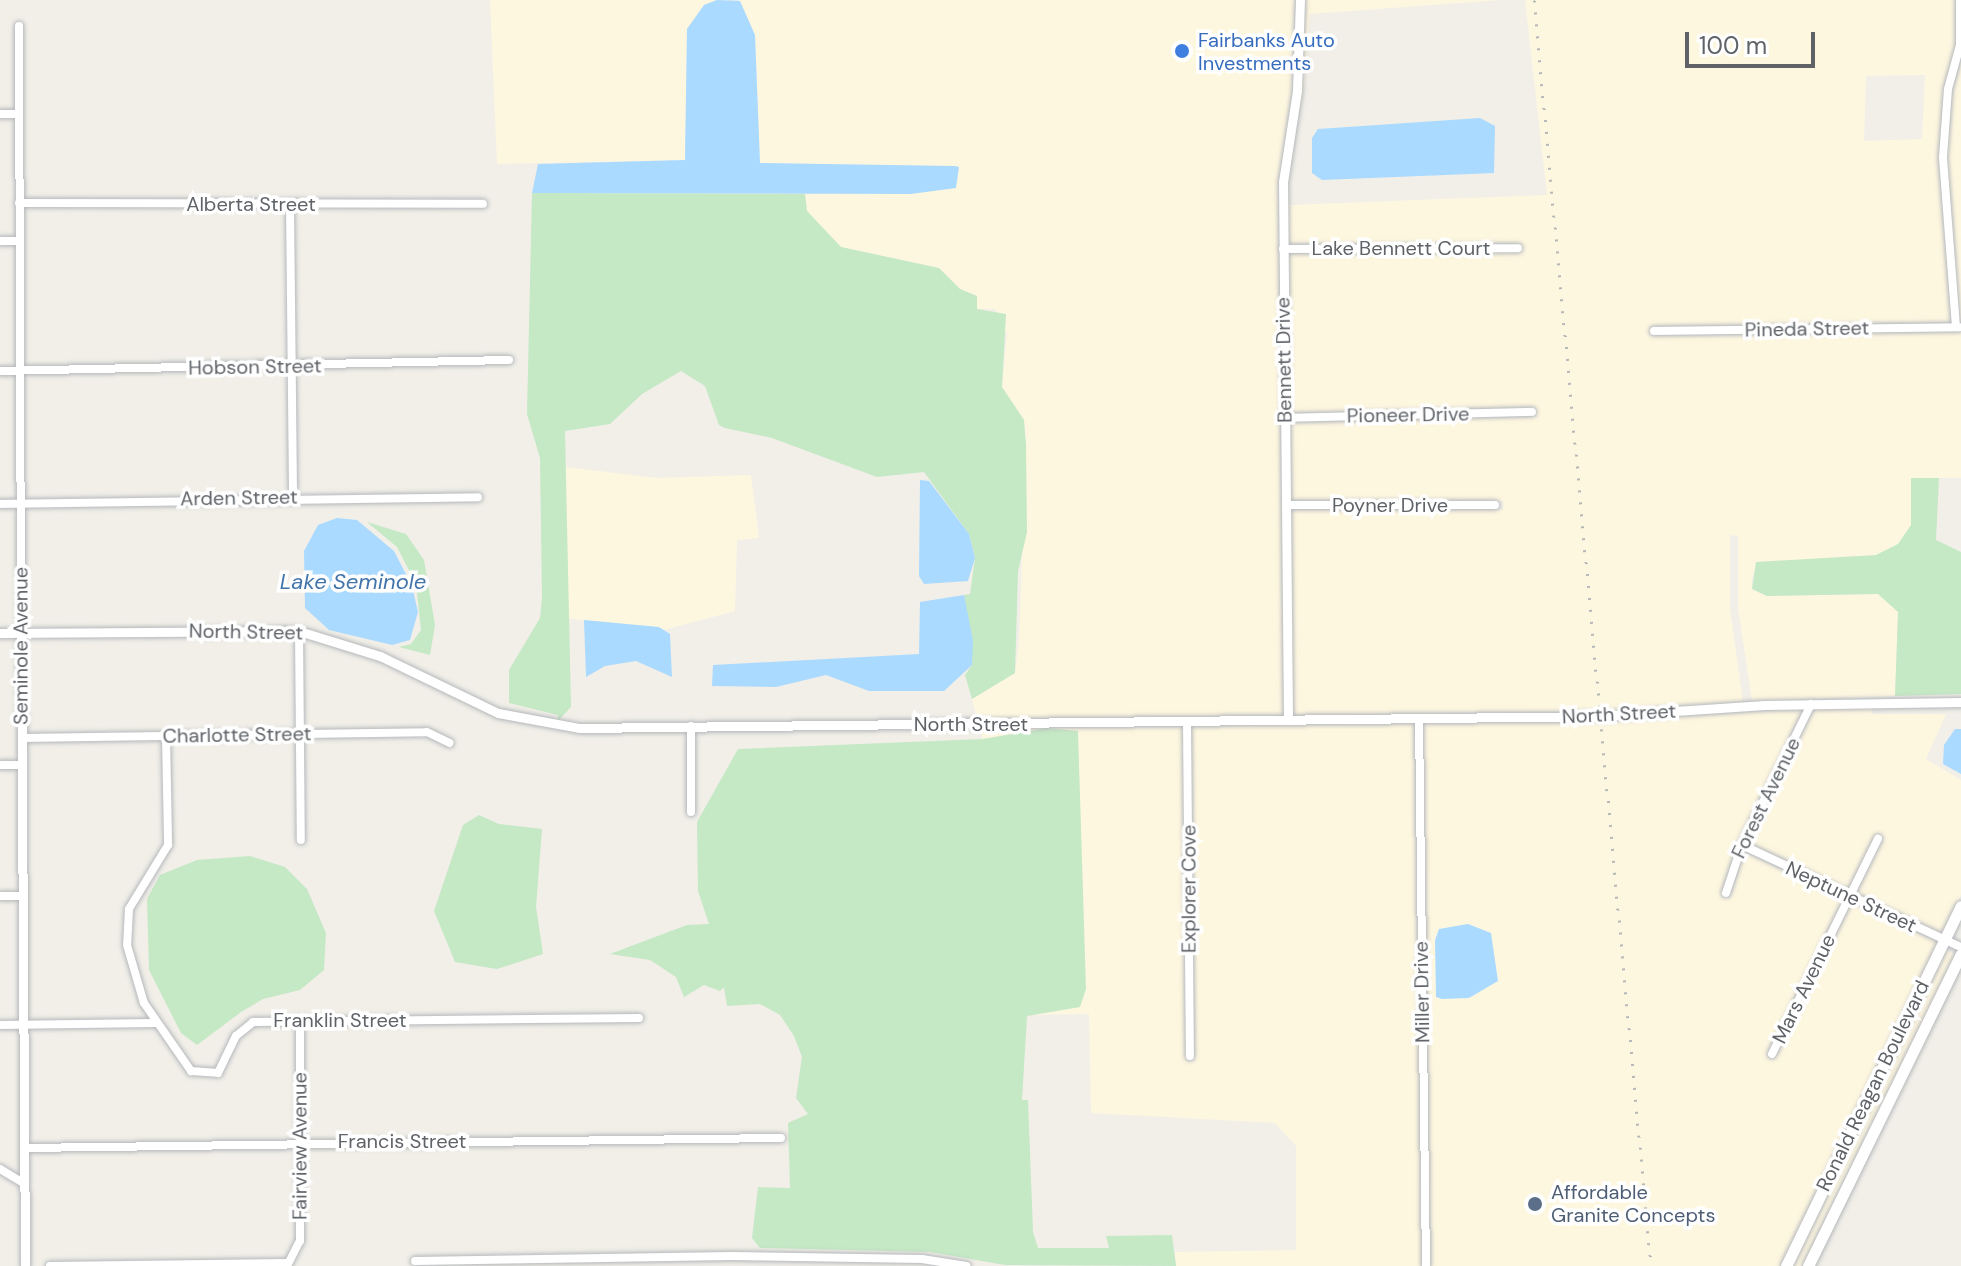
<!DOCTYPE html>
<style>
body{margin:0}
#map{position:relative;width:1961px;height:1266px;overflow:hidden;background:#f1efe8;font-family:"DM Sans",sans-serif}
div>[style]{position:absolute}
.commercial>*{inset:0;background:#fef7e0}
.green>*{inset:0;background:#c5e8c5}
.water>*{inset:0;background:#aadaff}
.roads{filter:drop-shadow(0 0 2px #b5b8bc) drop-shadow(0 0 2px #b5b8bc)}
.minor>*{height:8px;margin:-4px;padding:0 4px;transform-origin:4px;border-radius:4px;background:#fff}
.tertiary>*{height:9px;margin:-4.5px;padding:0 4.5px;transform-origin:4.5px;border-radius:4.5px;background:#fff}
.secondary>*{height:11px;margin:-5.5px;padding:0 5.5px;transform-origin:5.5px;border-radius:5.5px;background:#fff}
.rail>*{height:3px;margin-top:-1.5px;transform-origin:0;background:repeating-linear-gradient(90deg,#b6b7b8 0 2px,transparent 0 12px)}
.dots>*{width:22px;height:22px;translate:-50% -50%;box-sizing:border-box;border:4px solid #fff;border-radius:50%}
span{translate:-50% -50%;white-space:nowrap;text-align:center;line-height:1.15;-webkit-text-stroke:7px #fff;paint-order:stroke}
.shop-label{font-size:20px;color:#366cbe}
.left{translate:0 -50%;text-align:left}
.street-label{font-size:20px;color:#5f6368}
.service-label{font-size:20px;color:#4e5e75}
.water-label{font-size:22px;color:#4174aa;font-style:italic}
.scale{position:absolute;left:1685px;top:32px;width:130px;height:36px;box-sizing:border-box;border:4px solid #5f6368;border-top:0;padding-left:10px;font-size:24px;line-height:28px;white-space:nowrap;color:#5f6368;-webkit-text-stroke:6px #fff;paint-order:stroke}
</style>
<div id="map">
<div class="commercial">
<div style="clip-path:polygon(490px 0,717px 0,704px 5px,687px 29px,685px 160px,497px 164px)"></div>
<div style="clip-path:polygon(739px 0,1295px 0,1292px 89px,1278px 186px,1283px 715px,977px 719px,972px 699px,1015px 673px,1019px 641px,1026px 445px,1024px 420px,1002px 387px,1007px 334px,995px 309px,977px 309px,977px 296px,960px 289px,939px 268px,841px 247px,807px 211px,805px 194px,955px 188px,959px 167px,760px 163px,755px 35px)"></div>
<div style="clip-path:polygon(evenodd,1304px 0,1500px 0,1310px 14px,1304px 90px,1289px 163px,1290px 205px,1547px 195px,1525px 0,1955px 0,1956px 44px,1944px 88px,1938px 156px,1951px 322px,1649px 326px,1650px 336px,1961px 332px,1961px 478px,1911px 478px,1911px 525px,1898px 544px,1876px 556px,1757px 562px,1752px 578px,1752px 589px,1767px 596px,1878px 594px,1898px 612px,1895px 696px,1752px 701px,1738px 608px,1738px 536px,1730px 535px,1730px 609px,1743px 702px,1600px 711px,1292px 715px,1290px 510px,1503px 510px,1503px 501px,1290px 500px,1289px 423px,1537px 417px,1536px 407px,1289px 413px,1288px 254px,1522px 252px,1522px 243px,1288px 244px,1287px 182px,1290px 148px,1301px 90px,1304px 0,1925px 75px,1922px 139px,1864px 141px,1866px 76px,1925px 75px)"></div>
<div style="clip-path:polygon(1961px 62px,1961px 322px,1960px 322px,1947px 157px,1953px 90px)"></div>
<div style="clip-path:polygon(565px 467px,657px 478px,751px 475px,759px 538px,737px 540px,735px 611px,664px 630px,566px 618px)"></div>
<div style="clip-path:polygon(1871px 708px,1872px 714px,1946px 714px,1926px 759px,1961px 780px,1961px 895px,1943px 934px,1856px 894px,1884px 838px,1877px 833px,1848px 890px,1748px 843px,1814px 709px)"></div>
<div style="clip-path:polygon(1804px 709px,1739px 839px,1721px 897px,1730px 899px,1744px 852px,1844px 899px,1766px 1056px,1774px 1060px,1852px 903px,1938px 943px,1781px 1266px,1431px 1266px,1423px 723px,1605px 721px)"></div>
<div style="clip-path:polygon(1414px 723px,1422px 1266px,1176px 1266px,1175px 1252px,1296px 1250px,1296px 1146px,1275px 1123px,1091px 1113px,1089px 1014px,1030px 1015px,1080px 1007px,1047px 728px,983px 739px,980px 729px,1047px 728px,1183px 727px,1186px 1062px,1195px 1061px,1192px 727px)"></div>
<div style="clip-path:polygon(1946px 950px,1956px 954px,1802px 1266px,1791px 1266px)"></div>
</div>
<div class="green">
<div style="clip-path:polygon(532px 193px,805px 194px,807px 211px,841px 247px,939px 268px,960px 289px,977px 296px,977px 309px,1006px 314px,1002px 387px,1024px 420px,1026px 445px,1027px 532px,1018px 571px,1015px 673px,972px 699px,965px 675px,972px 665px,964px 595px,970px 594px,975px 558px,969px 534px,924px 472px,877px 477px,772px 438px,725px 428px,719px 425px,705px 386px,681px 371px,642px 394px,610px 424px,565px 431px,571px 707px,558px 721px,558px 715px,509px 703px,509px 670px,540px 618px,542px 598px,540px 458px,527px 414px)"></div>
<div style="clip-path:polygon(1911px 478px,1939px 478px,1936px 540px,1961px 552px,1961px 694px,1895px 696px,1898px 612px,1878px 594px,1767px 596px,1752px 589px,1756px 562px,1876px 555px,1898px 544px,1911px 525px)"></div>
<div style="clip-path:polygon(367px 522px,406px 534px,424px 560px,435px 625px,430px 655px,399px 647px,411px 644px,421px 630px,416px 584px,397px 547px)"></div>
<div style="clip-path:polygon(1047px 728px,1078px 731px,1086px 989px,1080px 1007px,1027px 1016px,1022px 1100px,1028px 1100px,1033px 1232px,1038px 1248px,1109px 1248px,1106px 1236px,1172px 1235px,1176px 1266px,1005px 1265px,930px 1252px,760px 1248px,752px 1238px,758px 1187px,790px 1188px,788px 1123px,808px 1114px,796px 1098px,802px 1057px,794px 1036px,780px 1015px,760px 1004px,727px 1006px,724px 987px,720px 991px,704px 985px,684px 997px,676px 977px,650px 960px,610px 954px,687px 925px,709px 924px,698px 891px,697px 822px,738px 749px,983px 739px)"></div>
<div style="clip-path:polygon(479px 815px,499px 824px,542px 829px,536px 907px,543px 954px,497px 969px,455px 962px,434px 911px,463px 825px)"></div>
<div style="clip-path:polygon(250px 856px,285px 867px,307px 889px,326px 933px,324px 970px,300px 990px,263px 999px,241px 1012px,197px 1045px,181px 1033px,149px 970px,147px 899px,160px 875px,197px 860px)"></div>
</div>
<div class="water">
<div style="clip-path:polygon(717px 0,740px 1px,755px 35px,760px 163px,955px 166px,959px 167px,956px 188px,911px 194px,532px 193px,538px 164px,685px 160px,687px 29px,704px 5px)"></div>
<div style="clip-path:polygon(1480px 118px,1495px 126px,1494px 173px,1322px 180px,1312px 173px,1312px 138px,1318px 129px)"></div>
<div style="clip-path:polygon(920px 480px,929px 481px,969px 534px,975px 558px,968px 581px,924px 584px,919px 576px)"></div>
<div style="clip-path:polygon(337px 518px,357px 520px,394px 551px,412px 586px,418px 612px,410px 640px,392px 645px,329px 630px,305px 608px,304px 551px,318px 525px)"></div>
<div style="clip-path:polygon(964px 595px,973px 641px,972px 665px,944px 691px,869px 691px,826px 675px,776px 687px,712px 686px,713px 665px,919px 654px,920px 602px)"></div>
<div style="clip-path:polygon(584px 620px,659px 627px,670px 634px,672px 677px,636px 661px,605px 666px,586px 677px)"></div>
<div style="clip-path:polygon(1955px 729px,1961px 729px,1961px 774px,1943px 764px,1944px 745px)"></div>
<div style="clip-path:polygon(1468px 924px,1491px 933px,1498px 981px,1469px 998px,1442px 999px,1436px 997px,1435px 940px,1439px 929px)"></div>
</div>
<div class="roads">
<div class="minor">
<div style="left:19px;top:26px;width:607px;rotate:89.81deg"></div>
<div style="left:0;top:114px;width:19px"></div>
<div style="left:19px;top:203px;width:464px;rotate:0.1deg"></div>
<div style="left:290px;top:205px;width:292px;rotate:89.4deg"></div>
<div style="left:0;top:241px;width:19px"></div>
<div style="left:1283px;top:249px;width:235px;rotate:-0.2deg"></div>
<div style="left:1956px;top:327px;width:170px;rotate:-94.4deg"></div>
<div style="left:1943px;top:157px;width:68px;rotate:-85.8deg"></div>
<div style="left:1948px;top:89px;width:46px;rotate:-74.7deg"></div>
<div style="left:1960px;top:45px;width:45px;rotate:-90deg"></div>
<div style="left:1654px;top:331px;width:306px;rotate:-0.7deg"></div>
<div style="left:0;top:371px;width:509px;rotate:-1.24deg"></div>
<div style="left:1285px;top:418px;width:247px;rotate:-1.4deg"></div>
<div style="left:0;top:504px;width:478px;rotate:-0.8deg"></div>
<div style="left:1286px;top:505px;width:209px"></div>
<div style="left:299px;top:631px;width:209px;rotate:89.5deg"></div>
<div style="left:1419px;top:718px;width:548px;rotate:89.27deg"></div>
<div style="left:1187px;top:722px;width:334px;rotate:89.5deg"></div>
<div style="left:166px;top:736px;width:109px;rotate:88.9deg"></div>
<div style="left:168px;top:845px;width:75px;rotate:121.4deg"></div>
<div style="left:129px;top:909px;width:36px;rotate:93deg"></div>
<div style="left:127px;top:945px;width:60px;rotate:73.7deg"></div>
<div style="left:144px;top:1003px;width:83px;rotate:55.3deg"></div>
<div style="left:191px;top:1071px;width:27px;rotate:4deg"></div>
<div style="left:218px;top:1073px;width:41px;rotate:-64.1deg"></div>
<div style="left:236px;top:1036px;width:22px;rotate:-39deg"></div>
<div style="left:253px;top:1022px;width:386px;rotate:-0.6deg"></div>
<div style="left:22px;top:738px;width:405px;rotate:-0.8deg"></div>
<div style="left:427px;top:732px;width:25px;rotate:26deg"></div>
<div style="left:0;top:765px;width:22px"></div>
<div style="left:691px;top:812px;width:86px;rotate:-90deg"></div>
<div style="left:1742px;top:845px;width:242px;rotate:25deg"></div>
<div style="left:1726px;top:893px;width:51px;rotate:-71.6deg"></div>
<div style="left:1742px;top:845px;width:157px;rotate:-63.9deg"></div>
<div style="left:0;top:896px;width:22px"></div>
<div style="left:0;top:1025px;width:156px;rotate:-0.7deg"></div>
<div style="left:1772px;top:1054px;width:240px;rotate:-63.8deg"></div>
<div style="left:24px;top:1148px;width:757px;rotate:-0.76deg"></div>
<div style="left:0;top:1169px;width:27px;rotate:31deg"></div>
<div style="left:415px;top:1261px;width:317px;rotate:-0.9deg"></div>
<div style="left:732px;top:1256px;width:190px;rotate:0.9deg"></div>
<div style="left:922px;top:1259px;width:45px;rotate:9deg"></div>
<div style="left:50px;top:1266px;width:237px;rotate:-0.7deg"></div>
<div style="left:287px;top:1266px;width:28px;rotate:-63deg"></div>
<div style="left:300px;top:1241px;width:219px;rotate:-90deg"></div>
</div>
<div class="tertiary">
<div style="left:0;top:633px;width:299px;rotate:-0.4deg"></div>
<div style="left:299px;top:631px;width:85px;rotate:17.2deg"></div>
<div style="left:380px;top:656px;width:131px;rotate:25.8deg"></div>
<div style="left:498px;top:713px;width:82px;rotate:10.5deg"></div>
<div style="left:579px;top:728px;width:1021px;rotate:-0.67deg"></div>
<div style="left:1600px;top:716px;width:165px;rotate:-3.8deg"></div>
<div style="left:1765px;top:705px;width:196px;rotate:-0.9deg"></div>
<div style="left:21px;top:633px;width:633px;rotate:89.64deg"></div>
<div style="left:1288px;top:720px;width:538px;rotate:-90.53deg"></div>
<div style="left:1283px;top:182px;width:93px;rotate:-81.3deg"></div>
<div style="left:1297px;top:90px;width:90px;rotate:-88.1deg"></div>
</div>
<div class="secondary">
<div style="left:1786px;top:1266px;width:400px;rotate:-64.1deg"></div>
<div style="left:1808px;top:1266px;width:347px;rotate:-63.9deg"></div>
</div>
</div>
<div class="rail">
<div style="left:1534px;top:0;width:1271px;rotate:84.72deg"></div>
</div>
<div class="dots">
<div style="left:1182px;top:51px;background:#3f7fe0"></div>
<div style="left:1535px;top:1204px;background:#5c6f8a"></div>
</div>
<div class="shop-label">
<span class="left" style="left:1198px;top:52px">Fairbanks Auto<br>Investments</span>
</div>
<div class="street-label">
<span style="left:251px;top:204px">Alberta Street</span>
<span style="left:1401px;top:248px">Lake Bennett Court</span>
<span style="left:1807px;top:329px;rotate:-1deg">Pineda Street</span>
<span style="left:1284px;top:360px;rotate:-91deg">Bennett Drive</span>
<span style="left:255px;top:367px;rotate:-1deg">Hobson Street</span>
<span style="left:1408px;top:415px;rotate:-1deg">Pioneer Drive</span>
<span style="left:239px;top:498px;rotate:-1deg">Arden Street</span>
<span style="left:1390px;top:505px">Poyner Drive</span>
<span style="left:246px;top:632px;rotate:1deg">North Street</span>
<span style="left:21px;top:646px;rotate:-90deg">Seminole Avenue</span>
<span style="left:1619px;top:714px;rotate:-3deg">North Street</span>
<span style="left:971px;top:724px">North Street</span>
<span style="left:237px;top:735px;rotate:-1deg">Charlotte Street</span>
<span style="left:1766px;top:798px;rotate:-64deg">Forest Avenue</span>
<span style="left:1189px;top:889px;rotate:-90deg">Explorer Cove</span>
<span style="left:1851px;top:897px;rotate:25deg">Neptune Street</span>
<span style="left:1804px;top:989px;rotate:-64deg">Mars Avenue</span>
<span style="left:1422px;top:992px;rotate:-91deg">Miller Drive</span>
<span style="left:340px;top:1020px">Franklin Street</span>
<span style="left:1873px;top:1086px;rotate:-64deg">Ronald Reagan Boulevard</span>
<span style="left:402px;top:1141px">Francis Street</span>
<span style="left:300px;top:1146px;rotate:-90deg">Fairview Avenue</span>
</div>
<div class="service-label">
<span class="left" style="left:1551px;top:1204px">Affordable<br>Granite Concepts</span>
</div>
<div class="water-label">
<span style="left:353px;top:582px">Lake Seminole</span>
</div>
<div class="scale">100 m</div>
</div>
